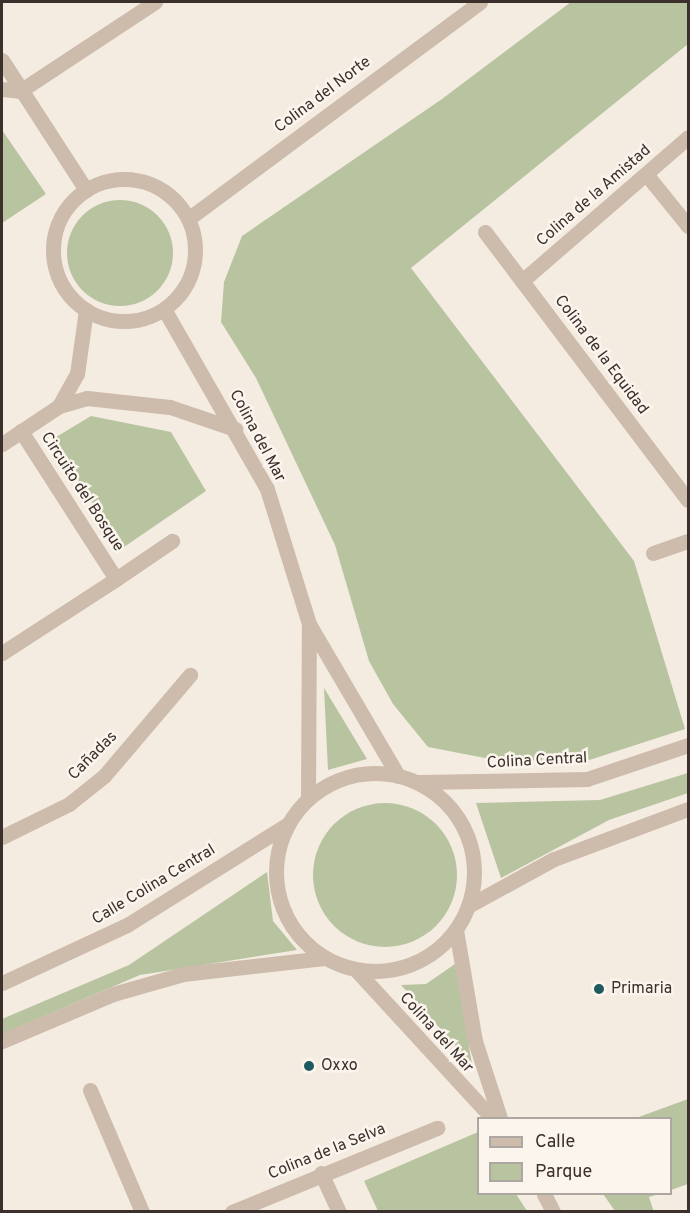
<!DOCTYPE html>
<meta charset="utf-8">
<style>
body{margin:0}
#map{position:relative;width:690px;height:1213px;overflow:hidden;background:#f4ebe1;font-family:Overpass,sans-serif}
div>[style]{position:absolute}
.green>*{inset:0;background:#b8c4a0}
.round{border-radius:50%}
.street>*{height:15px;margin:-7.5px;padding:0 7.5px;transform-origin:7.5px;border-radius:7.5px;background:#cdbbac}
.street>.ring{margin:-7.5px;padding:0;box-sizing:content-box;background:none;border:15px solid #cdbbac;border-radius:50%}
.dots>*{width:16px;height:16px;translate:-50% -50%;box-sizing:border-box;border:3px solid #fbf5ee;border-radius:50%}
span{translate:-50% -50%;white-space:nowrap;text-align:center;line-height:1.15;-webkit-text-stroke:5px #fbf5ee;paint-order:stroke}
.street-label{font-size:16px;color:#3b302b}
.poi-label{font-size:16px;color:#3b302b}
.left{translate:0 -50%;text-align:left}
.frame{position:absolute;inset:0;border:3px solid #3b302b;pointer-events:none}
.legend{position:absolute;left:477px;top:1117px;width:195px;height:78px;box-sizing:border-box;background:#fbf5ee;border:2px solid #aea6a0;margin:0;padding:8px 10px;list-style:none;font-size:18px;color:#3b302b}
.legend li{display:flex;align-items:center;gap:12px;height:30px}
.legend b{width:30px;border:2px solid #aea6a0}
</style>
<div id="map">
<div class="green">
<div style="clip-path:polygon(571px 2px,688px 2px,688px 44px,411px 268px,634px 561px,685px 729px,580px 763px,485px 758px,428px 747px,393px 704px,369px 661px,335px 545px,256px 378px,221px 322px,224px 282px,242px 236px,442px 99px)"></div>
<div style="clip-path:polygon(2px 130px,46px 194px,2px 223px)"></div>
<div class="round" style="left:67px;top:200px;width:106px;height:106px"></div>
<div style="clip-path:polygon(91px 416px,171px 432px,206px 491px,121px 549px,53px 439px)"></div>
<div style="clip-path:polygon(324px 688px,367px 759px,328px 770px)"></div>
<div style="clip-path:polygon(688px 773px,688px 793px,609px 820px,501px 878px,476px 803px,600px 800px)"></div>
<div class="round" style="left:313px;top:803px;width:144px;height:144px"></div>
<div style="clip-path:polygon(267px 872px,273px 921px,297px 950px,140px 975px,2px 1034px,2px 1019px,129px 965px)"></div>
<div style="clip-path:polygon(455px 964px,472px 1064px,401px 985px,426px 984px)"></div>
<div style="clip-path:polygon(688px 1099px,688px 1184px,671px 1190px,670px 1118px,636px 1118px)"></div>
<div style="clip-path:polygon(478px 1132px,478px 1194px,516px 1194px,527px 1211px,378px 1211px,364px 1181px)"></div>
<div style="clip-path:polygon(603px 1194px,659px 1194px,649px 1197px,654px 1212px,615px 1211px)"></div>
</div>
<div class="street">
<div style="left:2px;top:60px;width:155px;rotate:57.1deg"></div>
<div style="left:2px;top:89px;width:18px;rotate:6deg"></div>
<div style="left:20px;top:91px;width:162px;rotate:-33.4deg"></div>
<div style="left:646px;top:174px;width:67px;rotate:51.1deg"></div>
<div class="ring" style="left:53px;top:179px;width:127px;height:127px"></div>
<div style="left:188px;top:219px;width:364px;rotate:-36.6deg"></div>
<div style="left:485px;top:232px;width:336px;rotate:52.9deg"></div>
<div style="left:522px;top:281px;width:220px;rotate:-40.9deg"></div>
<div style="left:164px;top:309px;width:207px;rotate:60.2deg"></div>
<div style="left:267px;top:489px;width:141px;rotate:72.7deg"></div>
<div style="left:309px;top:624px;width:176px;rotate:59.6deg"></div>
<div style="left:59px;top:406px;width:37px;rotate:-61deg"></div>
<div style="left:77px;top:374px;width:65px;rotate:-82deg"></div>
<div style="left:2px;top:444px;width:69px;rotate:-33.7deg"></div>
<div style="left:59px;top:406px;width:29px;rotate:-16deg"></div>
<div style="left:87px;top:398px;width:83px;rotate:6.2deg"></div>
<div style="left:170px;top:407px;width:69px;rotate:18.7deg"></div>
<div style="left:653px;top:553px;width:37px;rotate:-19deg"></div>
<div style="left:116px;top:579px;width:68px;rotate:-34.2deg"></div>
<div style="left:2px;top:653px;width:136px;rotate:-33deg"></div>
<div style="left:116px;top:579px;width:176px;rotate:-122.7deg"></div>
<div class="ring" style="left:276px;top:773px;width:183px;height:183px"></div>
<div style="left:418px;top:782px;width:169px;rotate:-1deg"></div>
<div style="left:587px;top:779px;width:107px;rotate:-18.6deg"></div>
<div style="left:308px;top:799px;width:175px;rotate:-89.7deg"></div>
<div style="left:2px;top:837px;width:75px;rotate:-26.2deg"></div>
<div style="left:69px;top:804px;width:45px;rotate:-38.7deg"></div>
<div style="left:104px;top:776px;width:133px;rotate:-49.6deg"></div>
<div style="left:468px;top:906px;width:98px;rotate:-28.7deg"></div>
<div style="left:554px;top:859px;width:143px;rotate:-20.5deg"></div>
<div style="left:456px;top:930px;width:113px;rotate:80.3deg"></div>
<div style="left:475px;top:1041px;width:81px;rotate:72deg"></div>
<div style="left:356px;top:970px;width:201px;rotate:47.4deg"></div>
<div style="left:2px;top:983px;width:138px;rotate:-24.9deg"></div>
<div style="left:127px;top:925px;width:190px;rotate:-32.1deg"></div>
<div style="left:2px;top:1041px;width:121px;rotate:-22.9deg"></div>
<div style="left:113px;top:994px;width:73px;rotate:-15.9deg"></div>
<div style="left:183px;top:974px;width:142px;rotate:-6.5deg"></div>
<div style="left:90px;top:1090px;width:133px;rotate:66.9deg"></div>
<div style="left:321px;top:1173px;width:43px;rotate:65.2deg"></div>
<div style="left:544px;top:1194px;width:20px;rotate:63deg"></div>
<div style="left:232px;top:1212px;width:222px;rotate:-22.3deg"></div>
</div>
<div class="dots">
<div style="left:599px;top:989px;background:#1f5a5e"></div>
<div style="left:309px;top:1066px;background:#1f5a5e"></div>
</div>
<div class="street-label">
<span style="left:323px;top:95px;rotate:-37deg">Colina del Norte</span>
<span style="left:594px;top:196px;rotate:-41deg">Colina de la Amistad</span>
<span style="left:601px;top:355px;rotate:53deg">Colina de la Equidad</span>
<span style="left:257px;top:436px;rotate:62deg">Colina del Mar</span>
<span style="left:82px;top:492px;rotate:57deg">Circuito del Bosque</span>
<span style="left:93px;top:756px;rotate:-45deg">Cañadas</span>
<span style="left:537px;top:761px;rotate:-3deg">Colina Central</span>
<span style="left:154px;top:885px;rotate:-31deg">Calle Colina Central</span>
<span style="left:436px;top:1033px;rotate:48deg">Colina del Mar</span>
<span style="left:327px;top:1152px;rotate:-22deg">Colina de la Selva</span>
</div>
<div class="poi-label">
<span class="left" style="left:611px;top:989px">Primaria</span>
<span class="left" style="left:321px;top:1066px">Oxxo</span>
</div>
<div class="frame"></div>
<ul class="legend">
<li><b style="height:8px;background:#cdbbac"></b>Calle</li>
<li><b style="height:16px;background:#b8c4a0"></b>Parque</li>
</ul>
</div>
